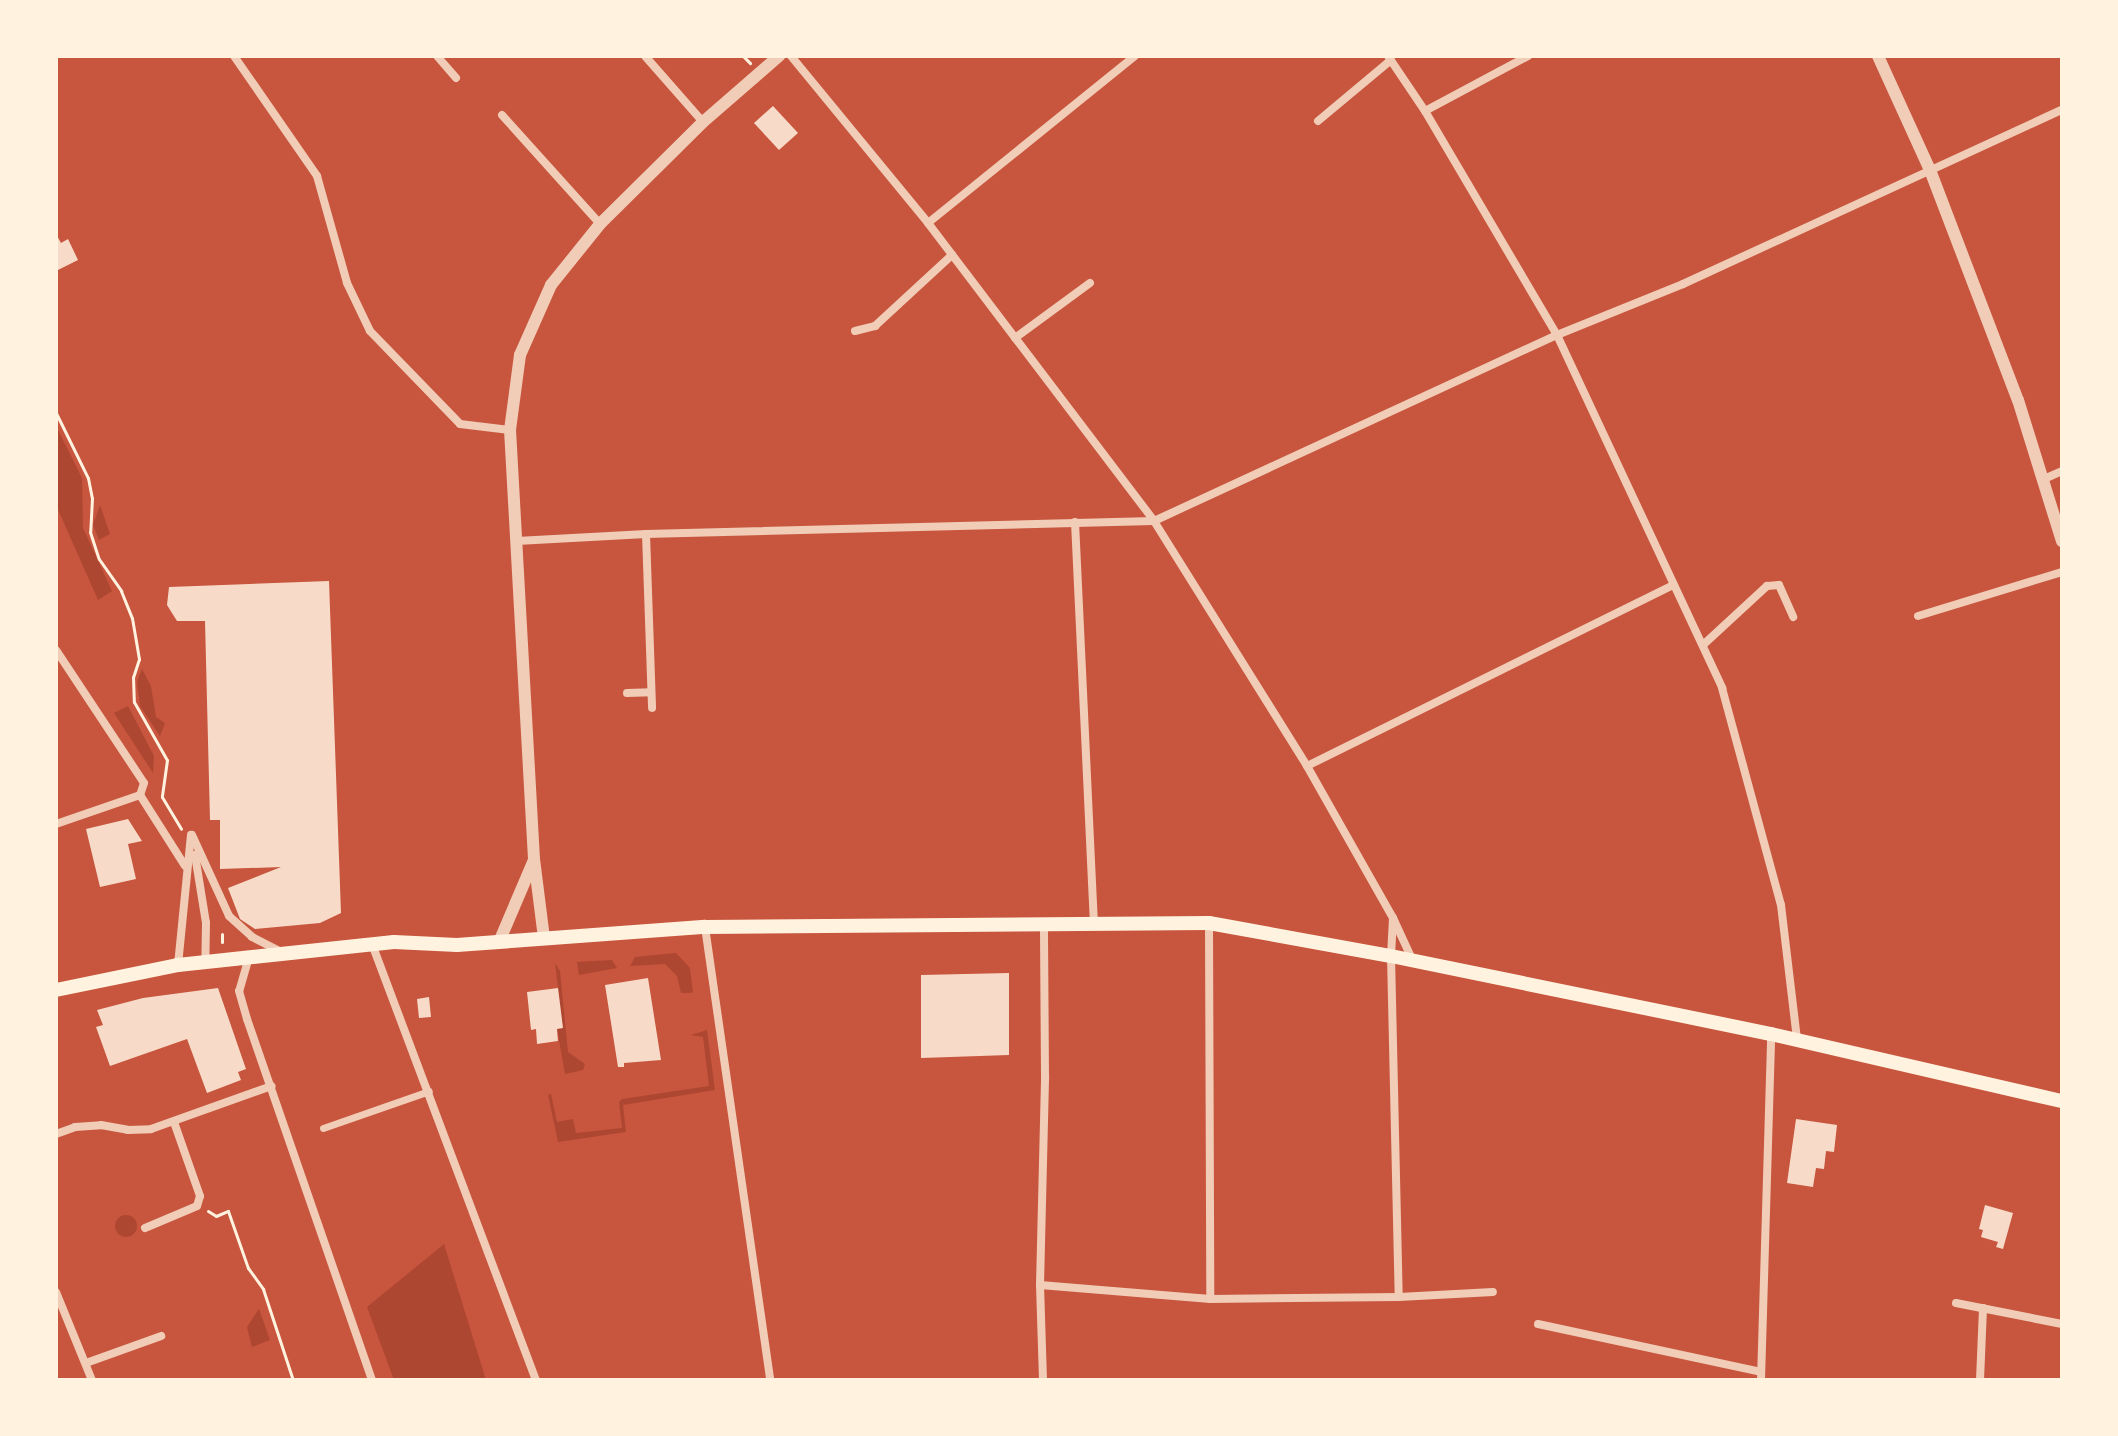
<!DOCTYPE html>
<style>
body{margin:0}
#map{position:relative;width:2118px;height:1436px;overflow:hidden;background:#c8553d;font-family:Arial,sans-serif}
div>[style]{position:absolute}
.green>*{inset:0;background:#ae4732}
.round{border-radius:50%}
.building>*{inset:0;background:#f7dbc8}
.path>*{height:3px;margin:-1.5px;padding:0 1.5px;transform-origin:1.5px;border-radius:1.5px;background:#fff3e0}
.pedestrian>*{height:7px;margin:-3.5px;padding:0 3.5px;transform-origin:3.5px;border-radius:3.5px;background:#f1ccb7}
.minor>*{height:8px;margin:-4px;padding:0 4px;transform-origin:4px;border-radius:4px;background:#f1ccb7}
.tertiary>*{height:12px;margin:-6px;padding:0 6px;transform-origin:6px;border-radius:6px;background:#f1ccb7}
.secondary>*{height:14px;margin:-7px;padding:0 7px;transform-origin:7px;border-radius:7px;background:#fff3e0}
span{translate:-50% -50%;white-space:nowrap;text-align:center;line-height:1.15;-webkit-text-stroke:8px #fff3e0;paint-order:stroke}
.frame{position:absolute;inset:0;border:58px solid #fff3e0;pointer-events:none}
</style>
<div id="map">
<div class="green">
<div style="clip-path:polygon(56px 426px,82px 478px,83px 528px,112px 591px,98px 600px,56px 505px)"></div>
<div style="clip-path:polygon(100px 505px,110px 534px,99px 540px,93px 525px)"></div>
<div style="clip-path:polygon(142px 669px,151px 686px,156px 717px,165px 723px,160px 736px,140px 706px,137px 682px)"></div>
<div style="clip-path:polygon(128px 706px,154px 756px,153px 773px,114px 713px)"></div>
<div style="clip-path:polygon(676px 953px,690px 968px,693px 992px,690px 993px,681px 993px,677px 976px,665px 964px,630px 966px,635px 957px)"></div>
<div style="clip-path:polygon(612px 960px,617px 968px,579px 975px,577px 962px)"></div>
<div style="clip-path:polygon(555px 963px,560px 971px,568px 1052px,585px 1064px,583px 1070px,565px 1074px,557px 1029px,563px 1028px)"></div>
<div style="clip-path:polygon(707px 1030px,715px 1090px,623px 1105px,626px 1132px,558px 1142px,548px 1095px,551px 1094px,557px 1122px,573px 1119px,576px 1133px,622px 1128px,619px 1102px,622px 1099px,709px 1086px,703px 1037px,691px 1035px)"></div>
<div class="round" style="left:115px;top:1215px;width:22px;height:22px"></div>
<div style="clip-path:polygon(444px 1244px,486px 1380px,394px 1380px,367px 1307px)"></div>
<div style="clip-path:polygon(259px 1309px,270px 1340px,252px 1347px,247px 1327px)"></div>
</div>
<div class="building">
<div style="clip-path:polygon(773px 106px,798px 133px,779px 150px,754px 123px)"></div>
<div style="clip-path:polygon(56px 234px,61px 243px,68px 239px,78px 260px,56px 271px)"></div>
<div style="clip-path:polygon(329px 581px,341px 913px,320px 923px,255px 929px,240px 919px,228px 888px,281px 867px,220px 869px,220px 820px,210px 820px,205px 621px,177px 621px,167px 605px,169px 587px)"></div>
<div style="clip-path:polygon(128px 819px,142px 841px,128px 844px,136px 879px,100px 887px,86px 829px)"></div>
<div style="clip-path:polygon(1009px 973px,1009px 1055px,921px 1058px,921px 975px)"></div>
<div style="clip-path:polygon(648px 978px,661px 1060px,624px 1063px,624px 1067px,618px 1067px,605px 985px)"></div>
<div style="clip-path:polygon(218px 988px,246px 1069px,238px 1072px,241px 1080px,207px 1093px,187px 1039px,110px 1066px,96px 1027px,103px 1025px,97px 1010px,143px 998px)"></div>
<div style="clip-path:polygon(558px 988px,563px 1028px,557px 1029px,558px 1041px,537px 1044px,536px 1029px,531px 1030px,527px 992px)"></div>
<div style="clip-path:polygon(429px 997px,431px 1017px,419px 1018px,417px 999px)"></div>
<div style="clip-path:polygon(1796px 1119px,1837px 1125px,1834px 1152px,1826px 1151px,1824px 1169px,1816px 1168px,1813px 1187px,1787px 1183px)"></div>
<div style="clip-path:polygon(1985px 1205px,2013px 1213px,2003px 1249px,1996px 1247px,1998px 1242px,1981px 1237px,1983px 1230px,1979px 1229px)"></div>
</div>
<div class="path">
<div style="left:743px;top:56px;width:10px;rotate:45deg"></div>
<div style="left:56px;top:413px;width:72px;rotate:63.8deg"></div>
<div style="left:88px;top:478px;width:20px;rotate:79deg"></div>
<div style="left:92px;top:498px;width:34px;rotate:93deg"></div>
<div style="left:90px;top:532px;width:28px;rotate:72deg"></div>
<div style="left:99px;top:559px;width:39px;rotate:55deg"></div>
<div style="left:121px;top:591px;width:29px;rotate:68deg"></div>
<div style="left:132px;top:618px;width:42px;rotate:80.3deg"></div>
<div style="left:139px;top:659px;width:19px;rotate:108deg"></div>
<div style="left:133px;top:677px;width:25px;rotate:88deg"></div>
<div style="left:134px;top:702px;width:67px;rotate:60.4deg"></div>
<div style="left:167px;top:760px;width:37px;rotate:98deg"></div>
<div style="left:162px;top:797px;width:37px;rotate:59deg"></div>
<div style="left:222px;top:934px;width:8px;rotate:90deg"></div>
<div style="left:208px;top:1211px;width:9px;rotate:32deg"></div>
<div style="left:216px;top:1216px;width:13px;rotate:-23deg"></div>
<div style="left:228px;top:1211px;width:60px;rotate:70.7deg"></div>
<div style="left:248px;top:1268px;width:26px;rotate:54deg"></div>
<div style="left:263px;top:1289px;width:96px;rotate:71.8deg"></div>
</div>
<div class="pedestrian">
<div style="left:323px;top:1128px;width:112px;rotate:-19.2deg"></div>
</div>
<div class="minor">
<div style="left:234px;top:56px;width:146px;rotate:55.3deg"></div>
<div style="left:317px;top:176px;width:111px;rotate:74.3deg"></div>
<div style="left:347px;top:283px;width:53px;rotate:64.4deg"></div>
<div style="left:370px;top:331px;width:129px;rotate:45.9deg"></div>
<div style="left:460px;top:424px;width:50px;rotate:6.8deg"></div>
<div style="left:437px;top:56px;width:29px;rotate:49deg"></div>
<div style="left:645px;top:56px;width:88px;rotate:48.7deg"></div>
<div style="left:791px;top:56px;width:216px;rotate:50.6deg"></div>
<div style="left:928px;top:223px;width:374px;rotate:52.8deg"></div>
<div style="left:1154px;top:521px;width:289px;rotate:58deg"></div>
<div style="left:1307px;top:766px;width:175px;rotate:60.5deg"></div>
<div style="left:1393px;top:918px;width:45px;rotate:65.1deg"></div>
<div style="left:1388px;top:56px;width:66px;rotate:56.1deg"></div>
<div style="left:1425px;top:111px;width:260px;rotate:59.5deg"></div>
<div style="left:1557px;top:335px;width:390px;rotate:64.9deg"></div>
<div style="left:1722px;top:688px;width:225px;rotate:74.8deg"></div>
<div style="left:1781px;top:905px;width:136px;rotate:83.2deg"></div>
<div style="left:1425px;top:111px;width:117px;rotate:-28.1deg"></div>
<div style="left:502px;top:115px;width:147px;rotate:48deg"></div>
<div style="left:1318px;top:121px;width:95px;rotate:-39.9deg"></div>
<div style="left:928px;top:223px;width:266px;rotate:-38.9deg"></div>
<div style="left:855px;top:331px;width:21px;rotate:-14deg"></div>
<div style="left:875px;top:326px;width:105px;rotate:-42.7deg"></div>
<div style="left:1015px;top:338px;width:93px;rotate:-36.3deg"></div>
<div style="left:2044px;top:479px;width:20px;rotate:-24deg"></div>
<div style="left:1075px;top:522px;width:403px;rotate:87.3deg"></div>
<div style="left:646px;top:534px;width:174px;rotate:88deg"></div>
<div style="left:517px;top:541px;width:129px;rotate:-3.1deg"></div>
<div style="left:646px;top:534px;width:508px;rotate:-1.47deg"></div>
<div style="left:1154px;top:521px;width:444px;rotate:-24.8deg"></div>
<div style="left:1557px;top:335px;width:136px;rotate:-22deg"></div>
<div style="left:1683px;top:284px;width:417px;rotate:-24.7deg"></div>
<div style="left:1918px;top:616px;width:151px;rotate:-17deg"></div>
<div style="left:1703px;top:645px;width:87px;rotate:-42.7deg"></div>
<div style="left:1767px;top:586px;width:12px;rotate:-5deg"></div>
<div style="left:1779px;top:585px;width:35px;rotate:66deg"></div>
<div style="left:56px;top:650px;width:159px;rotate:56.5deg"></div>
<div style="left:144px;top:783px;width:13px;rotate:108deg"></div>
<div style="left:627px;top:693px;width:24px;rotate:-2deg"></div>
<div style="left:1307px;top:766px;width:408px;rotate:-26.3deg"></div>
<div style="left:140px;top:795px;width:84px;rotate:57.6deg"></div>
<div style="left:56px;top:824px;width:89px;rotate:-19deg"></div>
<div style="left:192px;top:835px;width:89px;rotate:65.4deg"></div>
<div style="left:229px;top:916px;width:31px;rotate:42deg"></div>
<div style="left:252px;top:937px;width:33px;rotate:27deg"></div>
<div style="left:195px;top:855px;width:69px;rotate:80.8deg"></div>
<div style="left:206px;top:923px;width:39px;rotate:91deg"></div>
<div style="left:1393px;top:918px;width:38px;rotate:93deg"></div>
<div style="left:1391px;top:956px;width:341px;rotate:88.7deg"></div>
<div style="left:1209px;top:923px;width:376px;rotate:89.8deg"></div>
<div style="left:705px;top:927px;width:458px;rotate:81.8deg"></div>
<div style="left:372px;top:944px;width:466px;rotate:69.4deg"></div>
<div style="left:249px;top:957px;width:35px;rotate:106deg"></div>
<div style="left:239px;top:991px;width:29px;rotate:74deg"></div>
<div style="left:247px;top:1019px;width:382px;rotate:70.9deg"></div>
<div style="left:178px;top:965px;width:131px;rotate:-84.3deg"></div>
<div style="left:56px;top:1134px;width:20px;rotate:-20deg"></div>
<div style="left:75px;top:1127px;width:26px;rotate:-4deg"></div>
<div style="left:101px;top:1125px;width:27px;rotate:10deg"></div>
<div style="left:128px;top:1130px;width:23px;rotate:-2deg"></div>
<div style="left:151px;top:1129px;width:128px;rotate:-19.6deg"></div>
<div style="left:145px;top:1228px;width:56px;rotate:-22.9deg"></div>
<div style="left:197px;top:1206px;width:10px;rotate:-73deg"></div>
<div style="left:200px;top:1196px;width:78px;rotate:-109.4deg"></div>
<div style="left:1040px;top:1285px;width:171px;rotate:4.7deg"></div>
<div style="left:1210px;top:1299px;width:189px;rotate:-0.6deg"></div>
<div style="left:1399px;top:1297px;width:94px;rotate:-3deg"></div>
<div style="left:56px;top:1292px;width:95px;rotate:67.8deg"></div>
<div style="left:1956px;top:1303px;width:108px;rotate:11.2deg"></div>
<div style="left:1538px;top:1324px;width:228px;rotate:12.1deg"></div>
<div style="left:86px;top:1363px;width:80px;rotate:-19.8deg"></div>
<div style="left:1043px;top:1380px;width:95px;rotate:-91.8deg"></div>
<div style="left:1040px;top:1285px;width:209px;rotate:-88.6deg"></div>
<div style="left:1045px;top:1076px;width:150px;rotate:-90.4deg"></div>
<div style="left:1761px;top:1380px;width:346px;rotate:-88.3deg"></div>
<div style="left:1980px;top:1380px;width:72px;rotate:-87.6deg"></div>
</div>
<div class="tertiary">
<div style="left:1878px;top:56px;width:125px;rotate:65.5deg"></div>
<div style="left:1930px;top:170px;width:246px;rotate:69.1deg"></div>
<div style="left:2018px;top:400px;width:148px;rotate:72.7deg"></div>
<div style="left:544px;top:938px;width:80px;rotate:-97.2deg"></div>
<div style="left:534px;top:859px;width:430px;rotate:-93.2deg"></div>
<div style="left:510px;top:430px;width:76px;rotate:-82.4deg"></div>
<div style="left:520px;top:355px;width:77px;rotate:-66.1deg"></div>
<div style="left:551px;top:285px;width:78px;rotate:-51.2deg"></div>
<div style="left:600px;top:224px;width:145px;rotate:-44.7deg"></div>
<div style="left:703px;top:122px;width:101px;rotate:-41deg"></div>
<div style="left:499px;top:942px;width:89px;rotate:-66.9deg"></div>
</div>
<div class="secondary">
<div style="left:56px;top:990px;width:125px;rotate:-11.6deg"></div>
<div style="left:178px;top:965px;width:217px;rotate:-6.1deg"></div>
<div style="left:394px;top:942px;width:63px;rotate:2.7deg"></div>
<div style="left:457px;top:945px;width:249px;rotate:-4.2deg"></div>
<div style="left:705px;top:927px;width:504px;rotate:-0.45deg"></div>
<div style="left:1209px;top:923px;width:185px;rotate:10.3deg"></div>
<div style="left:1391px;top:956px;width:388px;rotate:11.6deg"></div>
<div style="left:1771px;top:1034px;width:299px;rotate:13deg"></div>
</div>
<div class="frame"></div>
</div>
